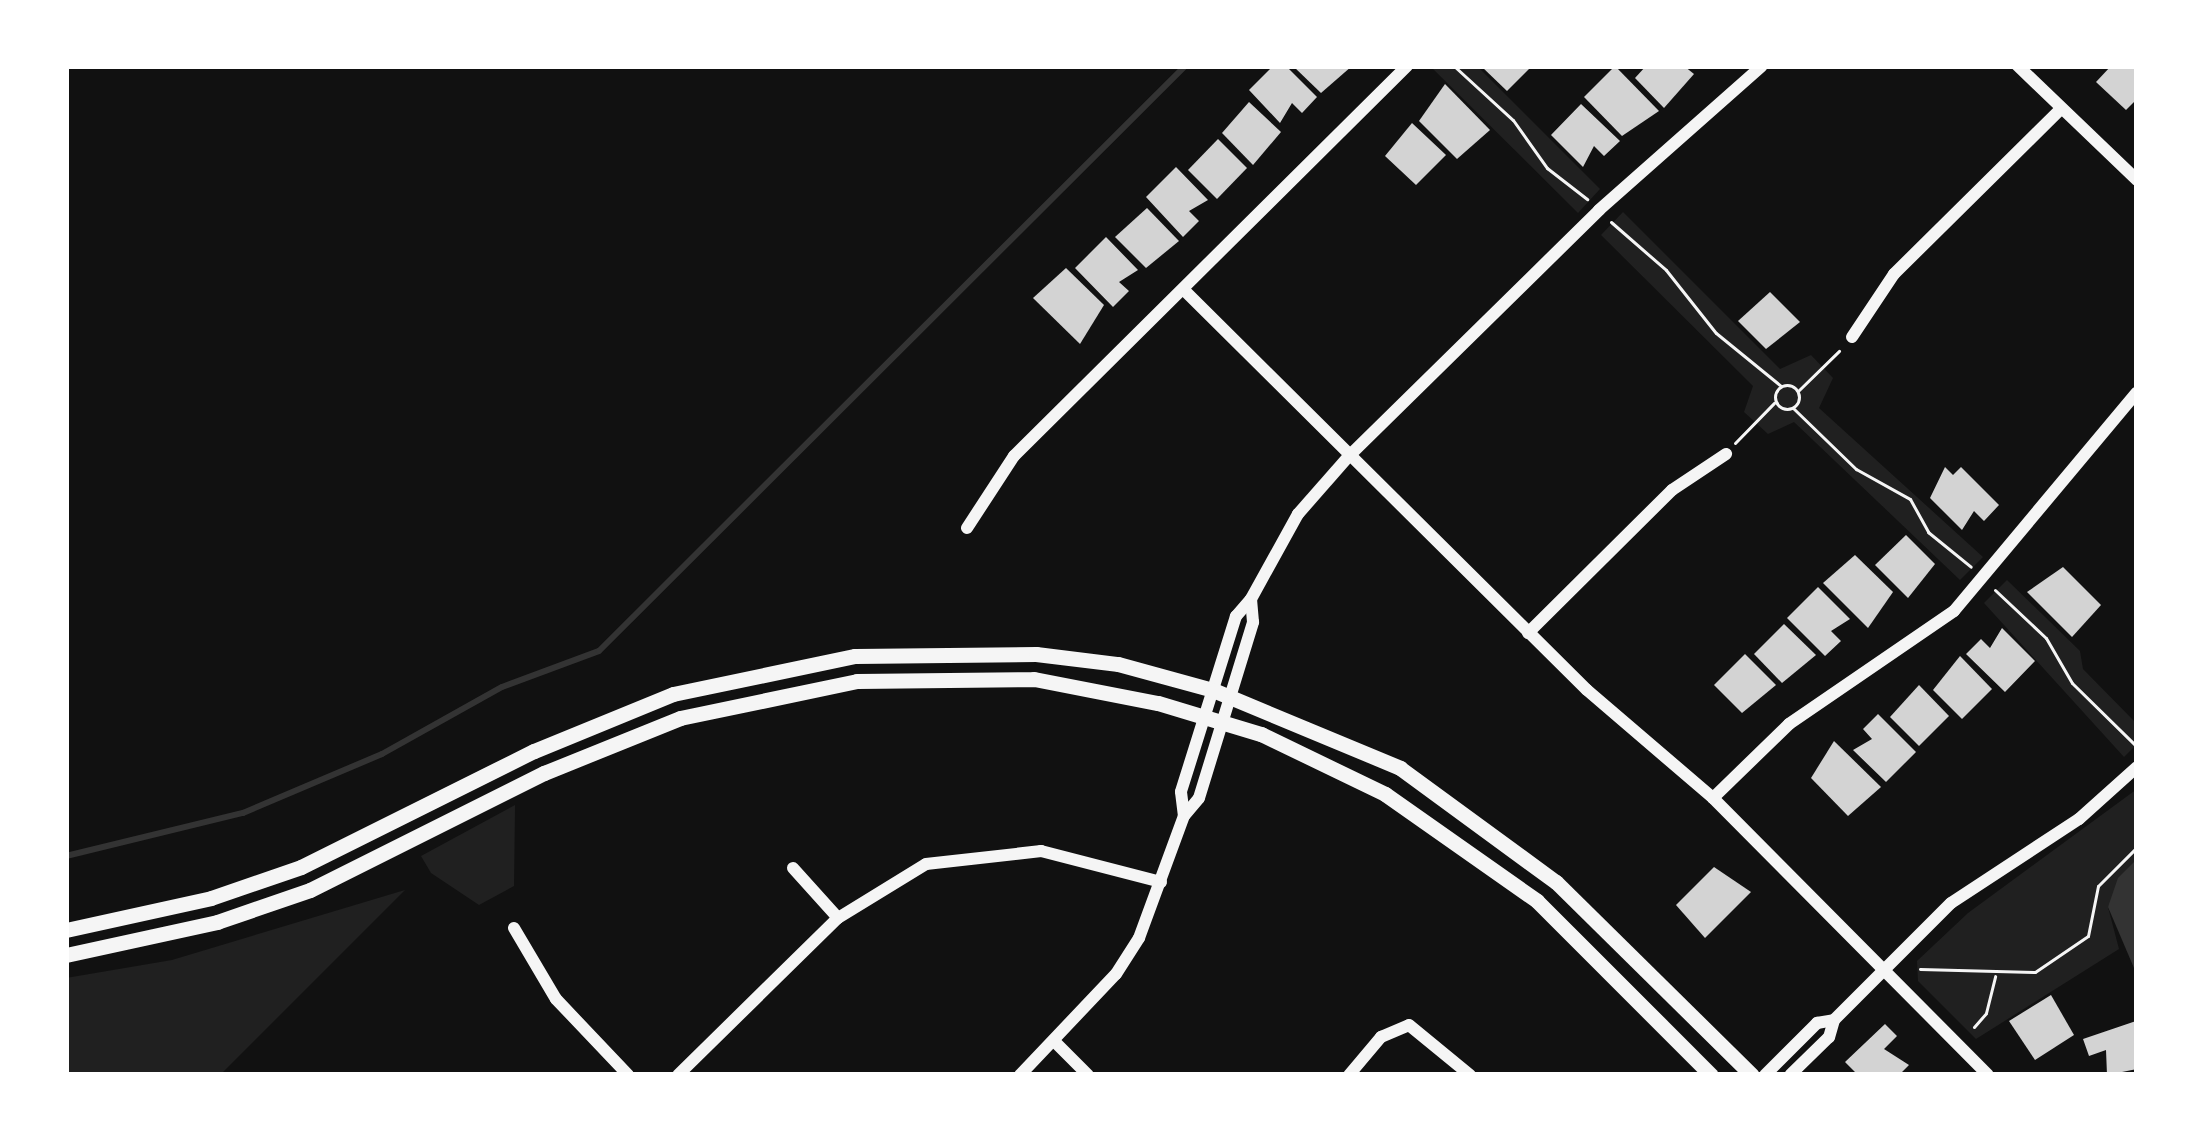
<!DOCTYPE html>
<style>
body{margin:0}
#map{position:relative;width:2203px;height:1141px;overflow:hidden;background:#111;font-family:Commissioner,sans-serif}
div>[style]{position:absolute}
.green>*{inset:0;background:#202020}
.water>*{inset:0;background:#333}
.stream>*{height:6px;margin:-3px;padding:0 3px;transform-origin:3px;border-radius:3px;background:#333}
.building>*{inset:0;background:#d3d3d3}
.path>*{height:3px;margin:-1.5px;padding:0 1.5px;transform-origin:1.5px;border-radius:1.5px;background:#f5f5f5}
.path>.ring{margin:-1.5px;padding:0;box-sizing:content-box;background:none;border:3px solid #f5f5f5;border-radius:50%}
.minor>*{height:12px;margin:-6px;padding:0 6px;transform-origin:6px;border-radius:6px;background:#f5f5f5}
.tertiary>*{height:15px;margin:-7.5px;padding:0 7.5px;transform-origin:7.5px;border-radius:7.5px;background:#f5f5f5}
span{translate:-50% -50%;white-space:nowrap;text-align:center;line-height:1.15;-webkit-text-stroke:12px #fff;paint-order:stroke}
.frame{position:absolute;inset:0;border:69px solid #fff;pointer-events:none}
</style>
<div id="map">
<div class="green">
<div style="clip-path:polygon(1430px 66px,1477px 66px,1600px 189px,1578px 213px)"></div>
<div style="clip-path:polygon(1623px 212px,1780px 369px,1811px 355px,1833px 378px,1819px 408px,1983px 557px,1960px 580px,1794px 422px,1768px 434px,1744px 412px,1753px 386px,1601px 235px)"></div>
<div style="clip-path:polygon(2007px 580px,2080px 651px,2083px 669px,2137px 724px,2137px 744px,2124px 757px,1984px 603px)"></div>
<div style="clip-path:polygon(2137px 789px,2137px 859px,2108px 907px,2119px 949px,1976px 1039px,1918px 981px,1917px 961px,1968px 913px)"></div>
<div style="clip-path:polygon(515px 805px,514px 886px,479px 905px,431px 873px,421px 856px)"></div>
<div style="clip-path:polygon(405px 890px,220px 1075px,66px 1075px,66px 978px,172px 960px)"></div>
</div>
<div class="water">
<div style="clip-path:polygon(2137px 859px,2137px 975px,2108px 907px,2118px 878px)"></div>
</div>
<div class="stream">
<div style="left:66px;top:856px;width:182px;rotate:-13.7deg"></div>
<div style="left:243px;top:813px;width:151px;rotate:-23deg"></div>
<div style="left:382px;top:754px;width:137px;rotate:-29.2deg"></div>
<div style="left:502px;top:687px;width:103px;rotate:-20.4deg"></div>
<div style="left:599px;top:651px;width:828px;rotate:-44.95deg"></div>
</div>
<div class="building">
<div style="clip-path:polygon(1273px 66px,1286px 66px,1317px 97px,1302px 113px,1292px 103px,1280px 123px,1249px 90px)"></div>
<div style="clip-path:polygon(1293px 66px,1352px 66px,1321px 93px)"></div>
<div style="clip-path:polygon(1481px 66px,1532px 66px,1507px 91px)"></div>
<div style="clip-path:polygon(1615px 66px,1659px 111px,1622px 136px,1584px 97px)"></div>
<div style="clip-path:polygon(1646px 66px,1684px 66px,1694px 74px,1664px 108px,1635px 78px)"></div>
<div style="clip-path:polygon(2111px 66px,2137px 66px,2137px 99px,2126px 110px,2096px 82px)"></div>
<div style="clip-path:polygon(1445px 84px,1490px 130px,1457px 159px,1419px 121px)"></div>
<div style="clip-path:polygon(1249px 102px,1281px 132px,1253px 165px,1222px 133px)"></div>
<div style="clip-path:polygon(1581px 104px,1620px 141px,1604px 156px,1594px 146px,1583px 167px,1551px 135px)"></div>
<div style="clip-path:polygon(1412px 123px,1446px 155px,1416px 185px,1385px 156px)"></div>
<div style="clip-path:polygon(1218px 139px,1247px 168px,1217px 199px,1188px 170px)"></div>
<div style="clip-path:polygon(1176px 167px,1208px 200px,1189px 211px,1199px 221px,1183px 237px,1146px 197px)"></div>
<div style="clip-path:polygon(1147px 208px,1179px 241px,1146px 268px,1115px 237px)"></div>
<div style="clip-path:polygon(1106px 237px,1138px 270px,1119px 282px,1129px 291px,1113px 307px,1075px 268px)"></div>
<div style="clip-path:polygon(1066px 268px,1104px 305px,1080px 344px,1033px 298px)"></div>
<div style="clip-path:polygon(1770px 292px,1800px 322px,1766px 349px,1738px 321px)"></div>
<div style="clip-path:polygon(1945px 467px,1953px 475px,1961px 467px,1999px 505px,1984px 521px,1974px 511px,1962px 530px,1930px 498px)"></div>
<div style="clip-path:polygon(1906px 535px,1935px 564px,1908px 598px,1875px 565px)"></div>
<div style="clip-path:polygon(1855px 555px,1893px 592px,1868px 628px,1823px 583px)"></div>
<div style="clip-path:polygon(2063px 567px,2101px 605px,2072px 637px,2027px 592px)"></div>
<div style="clip-path:polygon(1818px 587px,1850px 619px,1831px 631px,1841px 641px,1825px 656px,1787px 618px)"></div>
<div style="clip-path:polygon(1784px 624px,1816px 655px,1782px 683px,1754px 654px)"></div>
<div style="clip-path:polygon(2002px 628px,2035px 661px,2005px 692px,1966px 654px,1981px 639px,1990px 648px)"></div>
<div style="clip-path:polygon(1745px 654px,1776px 685px,1742px 713px,1714px 685px)"></div>
<div style="clip-path:polygon(1960px 656px,1992px 689px,1962px 719px,1933px 690px)"></div>
<div style="clip-path:polygon(1919px 685px,1949px 716px,1919px 746px,1890px 717px)"></div>
<div style="clip-path:polygon(1878px 714px,1916px 752px,1886px 782px,1853px 750px,1872px 739px,1863px 729px)"></div>
<div style="clip-path:polygon(1834px 741px,1881px 787px,1848px 816px,1811px 778px)"></div>
<div style="clip-path:polygon(1714px 867px,1751px 892px,1705px 938px,1676px 905px)"></div>
<div style="clip-path:polygon(2051px 995px,2074px 1035px,2035px 1060px,2009px 1021px)"></div>
<div style="clip-path:polygon(2136px 1021px,2137px 1069px,2107px 1075px,2106px 1050px,2089px 1056px,2083px 1039px)"></div>
<div style="clip-path:polygon(1885px 1024px,1897px 1036px,1884px 1049px,1909px 1065px,1899px 1075px,1858px 1075px,1845px 1062px)"></div>
</div>
<div class="path">
<div style="left:1454px;top:66px;width:80px;rotate:42.5deg"></div>
<div style="left:1513px;top:120px;width:59px;rotate:54.7deg"></div>
<div style="left:1547px;top:168px;width:51px;rotate:37.8deg"></div>
<div style="left:1611px;top:222px;width:73px;rotate:41.1deg"></div>
<div style="left:1666px;top:270px;width:80px;rotate:51.6deg"></div>
<div style="left:1716px;top:333px;width:84px;rotate:39.2deg"></div>
<div class="ring" style="left:1775px;top:385px;width:21px;height:21px"></div>
<div style="left:1799px;top:390px;width:56px;rotate:-44.3deg"></div>
<div style="left:1793px;top:408px;width:88px;rotate:44.1deg"></div>
<div style="left:1856px;top:469px;width:62px;rotate:29.1deg"></div>
<div style="left:1910px;top:499px;width:38px;rotate:61deg"></div>
<div style="left:1928px;top:532px;width:55px;rotate:39.1deg"></div>
<div style="left:1735px;top:443px;width:56px;rotate:-45.7deg"></div>
<div style="left:1995px;top:590px;width:70px;rotate:43.3deg"></div>
<div style="left:2046px;top:638px;width:52px;rotate:60deg"></div>
<div style="left:2072px;top:683px;width:88px;rotate:44.5deg"></div>
<div style="left:1920px;top:969px;width:115px;rotate:1.5deg"></div>
<div style="left:2035px;top:972px;width:64px;rotate:-34.2deg"></div>
<div style="left:2088px;top:936px;width:51px;rotate:-78.7deg"></div>
<div style="left:2098px;top:886px;width:55px;rotate:-45deg"></div>
<div style="left:1974px;top:1027px;width:18px;rotate:-49deg"></div>
<div style="left:1986px;top:1013px;width:38px;rotate:-76deg"></div>
</div>
<div class="minor">
<div style="left:2018px;top:66px;width:165px;rotate:43.8deg"></div>
<div style="left:1185px;top:291px;width:566px;rotate:44.79deg"></div>
<div style="left:1587px;top:690px;width:166px;rotate:40.6deg"></div>
<div style="left:1713px;top:798px;width:390px;rotate:45.2deg"></div>
<div style="left:1852px;top:337px;width:76px;rotate:-56.3deg"></div>
<div style="left:1894px;top:274px;width:235px;rotate:-44.7deg"></div>
<div style="left:967px;top:528px;width:86px;rotate:-56.9deg"></div>
<div style="left:1014px;top:456px;width:554px;rotate:-44.78deg"></div>
<div style="left:1251px;top:599px;width:97px;rotate:-61.1deg"></div>
<div style="left:1298px;top:514px;width:76px;rotate:-48.7deg"></div>
<div style="left:1348px;top:457px;width:352px;rotate:-44.5deg"></div>
<div style="left:1599px;top:210px;width:217px;rotate:-41.5deg"></div>
<div style="left:1528px;top:633px;width:203px;rotate:-44.8deg"></div>
<div style="left:1672px;top:490px;width:65px;rotate:-33.7deg"></div>
<div style="left:1713px;top:798px;width:106px;rotate:-44.2deg"></div>
<div style="left:1789px;top:724px;width:200px;rotate:-34.4deg"></div>
<div style="left:1954px;top:611px;width:285px;rotate:-50.1deg"></div>
<div style="left:793px;top:868px;width:67px;rotate:48deg"></div>
<div style="left:514px;top:928px;width:82px;rotate:59.4deg"></div>
<div style="left:556px;top:999px;width:105px;rotate:46.5deg"></div>
<div style="left:1834px;top:1020px;width:165px;rotate:-45deg"></div>
<div style="left:1951px;top:903px;width:153px;rotate:-33.3deg"></div>
<div style="left:2079px;top:819px;width:78px;rotate:-41.9deg"></div>
<div style="left:1054px;top:1041px;width:48px;rotate:45deg"></div>
<div style="left:678px;top:1075px;width:224px;rotate:-44.5deg"></div>
<div style="left:838px;top:918px;width:103px;rotate:-31.5deg"></div>
<div style="left:926px;top:864px;width:116px;rotate:-6.4deg"></div>
<div style="left:1041px;top:851px;width:124px;rotate:14.5deg"></div>
<div style="left:1020px;top:1075px;width:139px;rotate:-46.5deg"></div>
<div style="left:1116px;top:974px;width:43px;rotate:-57.4deg"></div>
<div style="left:1139px;top:938px;width:130px;rotate:-69.8deg"></div>
<div style="left:1184px;top:816px;width:23px;rotate:-50deg"></div>
<div style="left:1199px;top:798px;width:184px;rotate:-72.9deg"></div>
<div style="left:1253px;top:622px;width:23px;rotate:-95deg"></div>
<div style="left:1251px;top:599px;width:23px;rotate:131deg"></div>
<div style="left:1236px;top:616px;width:184px;rotate:107.4deg"></div>
<div style="left:1181px;top:792px;width:24px;rotate:83deg"></div>
<div style="left:1349px;top:1075px;width:50px;rotate:-49.9deg"></div>
<div style="left:1381px;top:1037px;width:30px;rotate:-23deg"></div>
<div style="left:1409px;top:1025px;width:79px;rotate:39.3deg"></div>
<div style="left:1765px;top:1075px;width:74px;rotate:-45deg"></div>
<div style="left:1817px;top:1023px;width:17px;rotate:-10deg"></div>
<div style="left:1834px;top:1020px;width:18px;rotate:106deg"></div>
<div style="left:1829px;top:1037px;width:54px;rotate:135.7deg"></div>
</div>
<div class="tertiary">
<div style="left:66px;top:930px;width:148px;rotate:-12.4deg"></div>
<div style="left:211px;top:898px;width:95px;rotate:-19deg"></div>
<div style="left:301px;top:867px;width:260px;rotate:-26.5deg"></div>
<div style="left:534px;top:751px;width:150px;rotate:-22.3deg"></div>
<div style="left:673px;top:694px;width:186px;rotate:-11.8deg"></div>
<div style="left:855px;top:656px;width:181px;rotate:-0.6deg"></div>
<div style="left:1036px;top:654px;width:83px;rotate:7deg"></div>
<div style="left:1118px;top:664px;width:98px;rotate:15.3deg"></div>
<div style="left:1213px;top:690px;width:203px;rotate:22.6deg"></div>
<div style="left:1400px;top:768px;width:193px;rotate:36.2deg"></div>
<div style="left:1556px;top:882px;width:275px;rotate:44.6deg"></div>
<div style="left:66px;top:955px;width:155px;rotate:-12.3deg"></div>
<div style="left:217px;top:922px;width:98px;rotate:-19deg"></div>
<div style="left:310px;top:890px;width:262px;rotate:-26.6deg"></div>
<div style="left:544px;top:773px;width:147px;rotate:-22deg"></div>
<div style="left:680px;top:718px;width:181px;rotate:-11.8deg"></div>
<div style="left:857px;top:681px;width:177px;rotate:-0.6deg"></div>
<div style="left:1034px;top:679px;width:126px;rotate:11deg"></div>
<div style="left:1158px;top:703px;width:108px;rotate:16.8deg"></div>
<div style="left:1261px;top:734px;width:138px;rotate:25.8deg"></div>
<div style="left:1385px;top:794px;width:186px;rotate:35.1deg"></div>
<div style="left:1537px;top:901px;width:246px;rotate:45deg"></div>
</div>
<div class="frame"></div>
</div>
